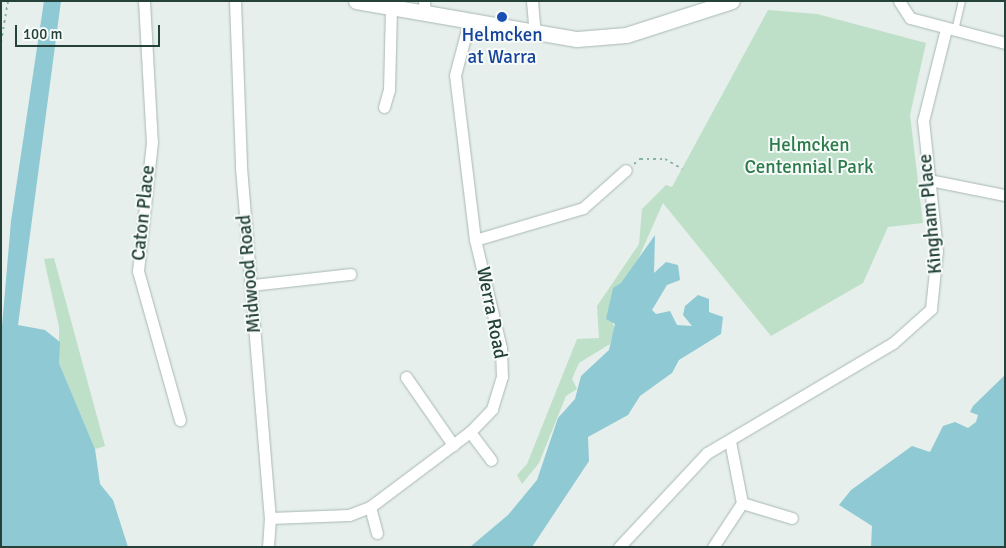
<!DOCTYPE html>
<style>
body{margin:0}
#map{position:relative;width:1006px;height:548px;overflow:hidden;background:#e6efeb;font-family:Signika,sans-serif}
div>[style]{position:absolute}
.green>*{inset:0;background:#bfe0c8}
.water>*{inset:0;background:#8ec9d4}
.path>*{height:2px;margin-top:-1px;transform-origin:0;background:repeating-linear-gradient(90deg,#86b3a5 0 2.5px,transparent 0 6.5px)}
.roads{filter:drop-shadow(0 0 1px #a8b8b2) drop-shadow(0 0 1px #a8b8b2)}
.service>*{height:5.5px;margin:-2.75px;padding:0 2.75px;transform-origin:2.75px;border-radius:2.75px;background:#fff}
.minor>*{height:11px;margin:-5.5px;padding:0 5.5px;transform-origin:5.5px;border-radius:5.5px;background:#fff}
.secondary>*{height:15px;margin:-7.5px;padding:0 7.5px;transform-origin:7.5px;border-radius:7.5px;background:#fff}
.dots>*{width:14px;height:14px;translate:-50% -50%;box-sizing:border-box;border:2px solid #f7fbf9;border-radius:50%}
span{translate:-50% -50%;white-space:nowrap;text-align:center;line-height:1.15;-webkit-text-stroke:4px #f7fbf9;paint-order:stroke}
.transit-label{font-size:19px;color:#164399}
.park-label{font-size:19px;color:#2d7a4b}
.street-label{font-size:19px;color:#24423a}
.frame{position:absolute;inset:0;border:2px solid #24423a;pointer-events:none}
.scale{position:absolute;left:15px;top:25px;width:145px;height:22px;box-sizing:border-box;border:2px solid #24423a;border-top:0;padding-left:6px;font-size:15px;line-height:18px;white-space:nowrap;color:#24423a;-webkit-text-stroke:4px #f7fbf9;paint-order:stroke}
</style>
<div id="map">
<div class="green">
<div style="clip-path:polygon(768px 10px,817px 14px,926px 43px,910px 115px,923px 223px,888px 227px,863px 283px,771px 336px,663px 203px,611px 320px,615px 328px,610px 344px,579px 363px,572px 379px,577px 389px,566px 396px,539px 463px,522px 484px,517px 475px,527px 464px,577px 339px,599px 338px,597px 306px,639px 244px,642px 209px,666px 185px,672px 187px)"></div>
<div style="clip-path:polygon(54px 258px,105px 446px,95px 449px,59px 363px,59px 327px,44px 259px)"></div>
</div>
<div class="water">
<div style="clip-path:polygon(44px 1px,61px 1px,18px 325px,45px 330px,60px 342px,59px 363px,95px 449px,100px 484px,113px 500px,128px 547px,1px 547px,1px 338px,11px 221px)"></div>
<div style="clip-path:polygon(655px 235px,654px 273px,666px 262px,678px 265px,680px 280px,667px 285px,652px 310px,656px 314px,670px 311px,677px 325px,692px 326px,683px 315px,685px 306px,698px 295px,709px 299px,709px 312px,723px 317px,721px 334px,679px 360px,672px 373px,640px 396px,628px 415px,588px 437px,589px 461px,532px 547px,470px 547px,508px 515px,537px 480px,558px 418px,575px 399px,581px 376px,609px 350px,615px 324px,606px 319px,613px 288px,621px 283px)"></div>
<div style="clip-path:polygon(1005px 375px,1005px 547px,871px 547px,872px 526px,839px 505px,851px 490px,912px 446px,930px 452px,943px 426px,955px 422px,968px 428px,976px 422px,978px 415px,970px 412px,973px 406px)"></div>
</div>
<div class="path">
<div style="left:1px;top:42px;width:42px;rotate:-80.3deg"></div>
<div style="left:634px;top:164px;width:8px;rotate:-40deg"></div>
<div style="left:640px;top:159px;width:25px"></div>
<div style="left:665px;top:159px;width:20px;rotate:30deg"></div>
</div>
<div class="roads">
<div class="service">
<div style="left:955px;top:31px;width:31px;rotate:-77deg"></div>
</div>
<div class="minor">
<div style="left:144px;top:1px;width:141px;rotate:86.8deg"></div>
<div style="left:152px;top:142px;width:130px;rotate:96.2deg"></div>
<div style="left:138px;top:271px;width:155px;rotate:74.3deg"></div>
<div style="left:235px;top:1px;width:166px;rotate:87.9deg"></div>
<div style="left:241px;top:167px;width:352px;rotate:85.3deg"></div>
<div style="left:270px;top:518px;width:29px;rotate:94deg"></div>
<div style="left:424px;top:1px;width:13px;rotate:86deg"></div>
<div style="left:532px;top:1px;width:32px;rotate:85deg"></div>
<div style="left:899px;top:1px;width:20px;rotate:57deg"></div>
<div style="left:910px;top:18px;width:98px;rotate:14.7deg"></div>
<div style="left:384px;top:107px;width:18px;rotate:-74deg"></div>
<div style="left:389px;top:90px;width:82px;rotate:-88.6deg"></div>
<div style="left:929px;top:180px;width:77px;rotate:11.2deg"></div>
<div style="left:475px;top:240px;width:113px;rotate:-16.5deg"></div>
<div style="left:583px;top:208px;width:57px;rotate:-41.5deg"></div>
<div style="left:252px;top:285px;width:99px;rotate:-6.4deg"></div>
<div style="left:406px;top:377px;width:83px;rotate:55.3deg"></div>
<div style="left:470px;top:432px;width:35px;rotate:53deg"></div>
<div style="left:742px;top:503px;width:52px;rotate:16.7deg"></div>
<div style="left:370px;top:507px;width:27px;rotate:75deg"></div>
<div style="left:270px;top:518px;width:79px;rotate:-2.2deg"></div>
<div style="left:349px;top:515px;width:22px;rotate:-21deg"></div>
<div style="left:370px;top:507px;width:125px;rotate:-36.9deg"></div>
<div style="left:470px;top:432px;width:32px;rotate:-46deg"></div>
<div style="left:492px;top:409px;width:34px;rotate:-73deg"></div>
<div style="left:502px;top:377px;width:29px;rotate:-92deg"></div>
<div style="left:501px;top:348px;width:111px;rotate:-103.5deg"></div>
<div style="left:475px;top:240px;width:166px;rotate:-96.9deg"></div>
<div style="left:455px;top:75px;width:55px;rotate:-75.2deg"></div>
<div style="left:619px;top:547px;width:129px;rotate:-46.9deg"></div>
<div style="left:707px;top:453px;width:216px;rotate:-30.6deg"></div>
<div style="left:893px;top:343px;width:51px;rotate:-41.8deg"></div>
<div style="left:931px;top:309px;width:58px;rotate:-84.1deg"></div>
<div style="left:937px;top:251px;width:131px;rotate:-96.1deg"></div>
<div style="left:923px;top:121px;width:95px;rotate:-76deg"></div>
<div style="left:713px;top:547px;width:53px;rotate:-56.6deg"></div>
<div style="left:742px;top:503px;width:63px;rotate:-101deg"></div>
</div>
<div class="secondary">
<div style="left:356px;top:1px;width:224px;rotate:9.8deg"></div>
<div style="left:577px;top:39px;width:49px;rotate:-4.7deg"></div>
<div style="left:626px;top:35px;width:111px;rotate:-17.8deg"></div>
</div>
</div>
<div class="dots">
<div style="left:502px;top:17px;background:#1a4fb4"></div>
</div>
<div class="transit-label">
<span style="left:502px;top:47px">Helmcken<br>at Warra</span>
</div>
<div class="park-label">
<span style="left:809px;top:157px">Helmcken<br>Centennial Park</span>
</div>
<div class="street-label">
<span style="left:144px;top:213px;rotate:-84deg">Caton Place</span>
<span style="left:931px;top:214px;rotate:-95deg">Kingham Place</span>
<span style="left:250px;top:274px;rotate:-95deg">Midwood Road</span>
<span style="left:491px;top:313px;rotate:79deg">Werra Road</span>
</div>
<div class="frame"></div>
<div class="scale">100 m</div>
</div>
